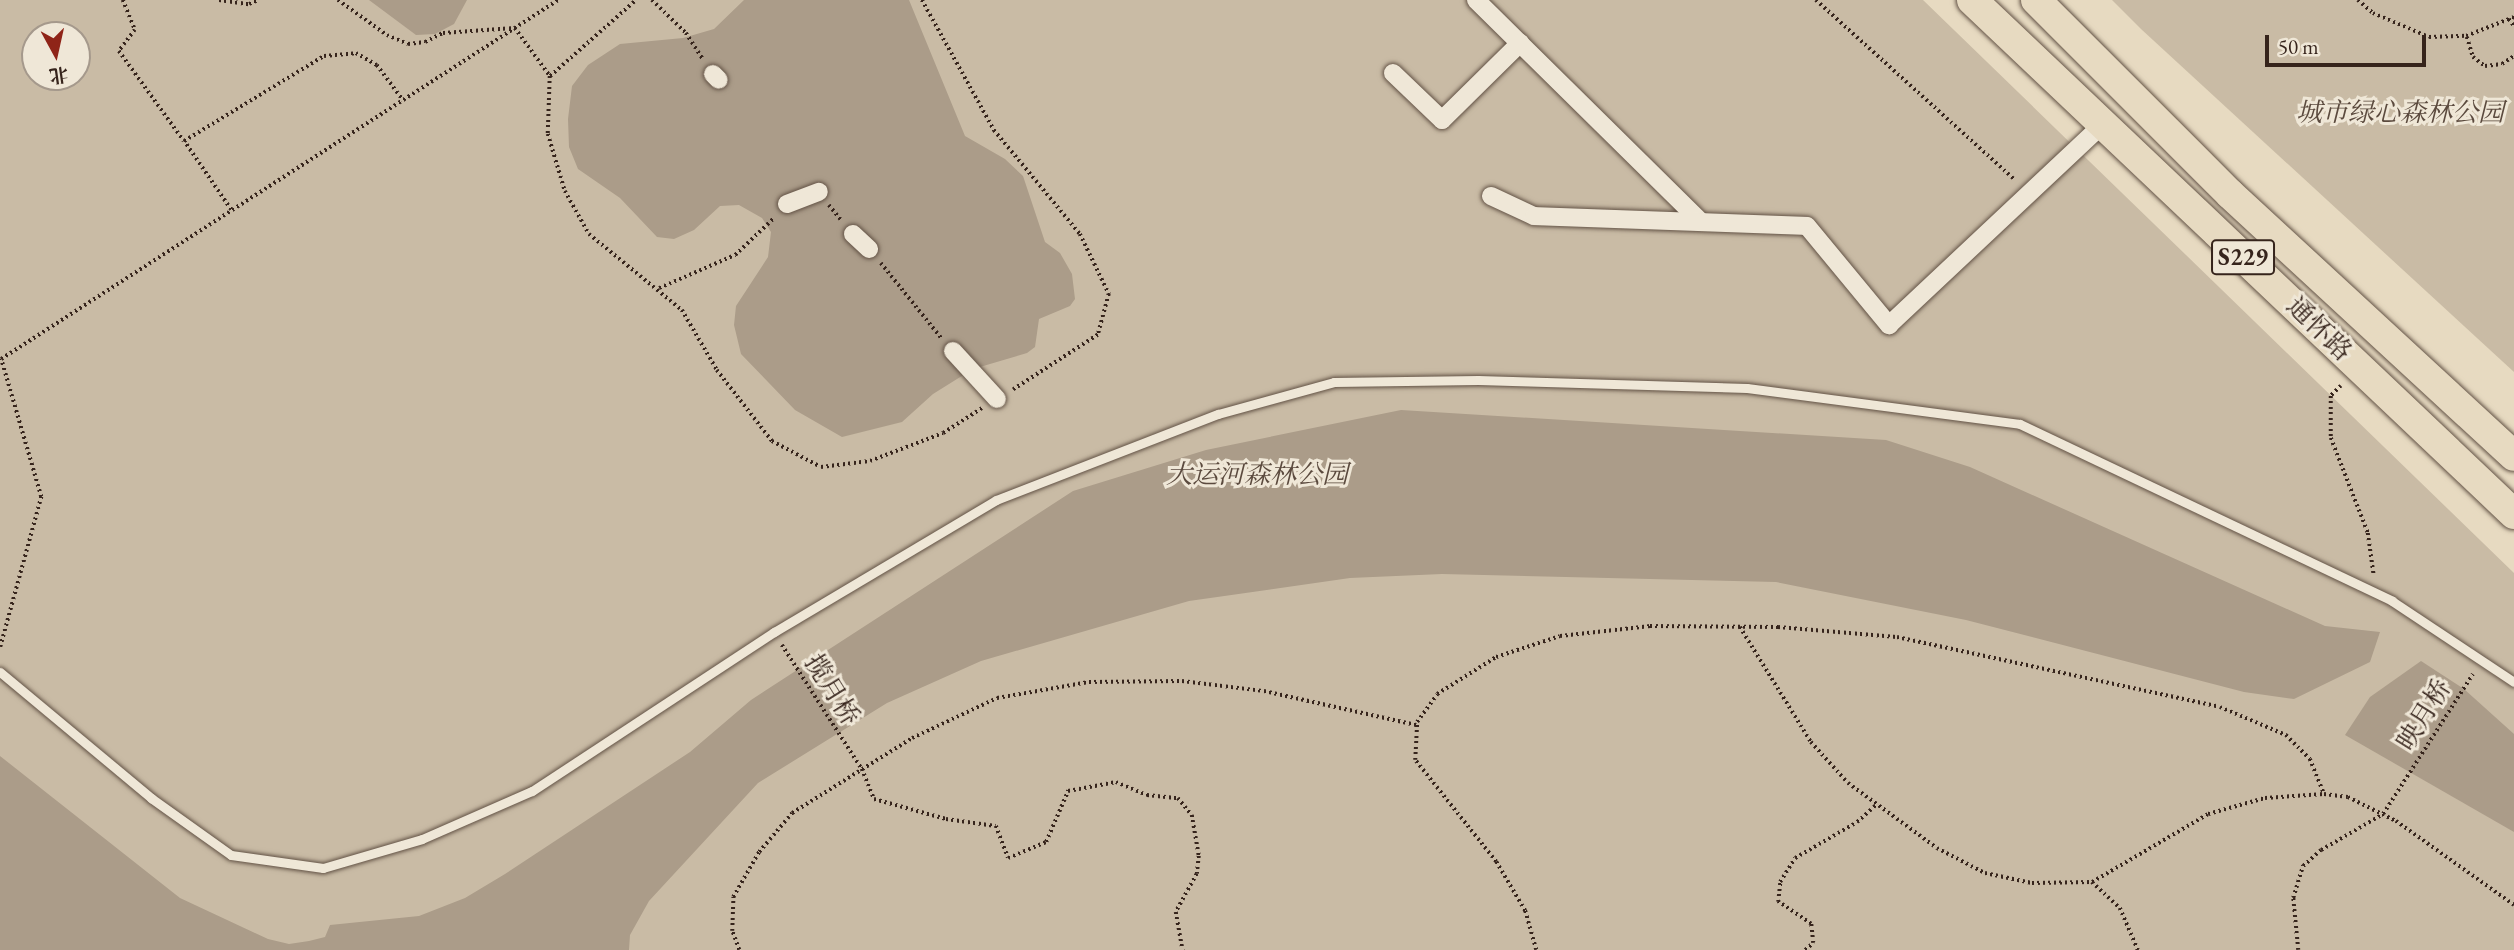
<!DOCTYPE html>
<meta charset="utf-8">
<style>
body{margin:0}
#map{position:relative;width:2514px;height:950px;overflow:hidden;background:#e7dac1;font-family:"EB Garamond","Noto Serif SC",serif}
div>[style]{position:absolute}
.green>*{inset:0;background:#c9bba5}
.water>*{inset:0;background:#ab9c89}
.path>*{height:3.5px;margin-top:-1.75px;transform-origin:0;background:repeating-linear-gradient(90deg,#36241c 0 2px,transparent 0 5.5px)}
.roads{filter:drop-shadow(0 0 2px #625245) drop-shadow(0 0 2px #625245)}
.lane>*{height:9px;margin:-4.5px;padding:0 4.5px;transform-origin:4.5px;border-radius:4.5px;background:#efe7d7}
.street>*{height:18px;margin:-9px;padding:0 9px;transform-origin:9px;border-radius:9px;background:#efe7d7}
.primary>*{height:30px;margin:-15px;padding:0 15px;transform-origin:15px;border-radius:15px;background:#e7dac1}
span{translate:-50% -50%;white-space:nowrap;text-align:center;line-height:1.15;-webkit-text-stroke:6px #efe7d7;paint-order:stroke}
.shield-label span{padding:2px 5px;background:#efe7d7;border:2px solid;border-radius:5px;-webkit-text-stroke-width:0}
.shield-label{font-size:24px;color:#36241c;font-weight:700}
.park-label{font-size:26px;color:#5b4a3e;font-style:italic}
.street-label{font-size:26px;color:#36241c}
.north{position:absolute;left:21px;top:21px;width:70px;height:70px;box-sizing:border-box;background:#efe7d7;border:2px solid #a5998c;border-radius:50%;rotate:172deg;font-size:19px;font-weight:700;line-height:28px;text-align:center;color:#36241c}
.north::after{content:'';display:block;margin:auto;width:24px;height:32px;background:#8f2418;clip-path:polygon(50% 0,100% 100%,50% 72%,0 100%)}
.scale{position:absolute;left:2265px;top:35px;width:161px;height:32px;box-sizing:border-box;border:4px solid #36241c;border-top:0;padding-left:9px;font-size:21px;line-height:24px;white-space:nowrap;color:#36241c;-webkit-text-stroke:5px #efe7d7;paint-order:stroke}
</style>
<div id="map">
<div class="green">
<div style="clip-path:polygon(evenodd,0 0,1923px 0,2514px 573px,2514px 950px,0 950px,0 0,35px 35px,77px 35px,77px 77px,35px 77px,35px 35px)"></div>
<div style="clip-path:polygon(2112px 0,2514px 0,2514px 372px,2141px 29px)"></div>
</div>
<div class="water">
<div style="clip-path:polygon(369px 0,467px 0,454px 24px,435px 34px,416px 35px)"></div>
<div style="clip-path:polygon(744px 0,909px 0,965px 136px,1005px 159px,1023px 176px,1045px 242px,1060px 253px,1072px 274px,1075px 299px,1070px 306px,1039px 319px,1035px 347px,1027px 353px,973px 369px,933px 394px,902px 422px,842px 437px,795px 410px,741px 354px,734px 325px,736px 306px,768px 257px,771px 232px,762px 218px,739px 205px,720px 206px,694px 230px,674px 239px,657px 237px,620px 198px,578px 169px,569px 147px,568px 119px,572px 86px,588px 65px,620px 44px,683px 38px,714px 29px)"></div>
<div style="clip-path:polygon(1401px 410px,1886px 440px,1970px 467px,2325px 626px,2380px 632px,2370px 662px,2294px 699px,2244px 692px,1966px 620px,1776px 582px,1442px 574px,1350px 578px,1189px 601px,981px 661px,887px 703px,758px 783px,649px 901px,630px 935px,629px 950px,0 950px,0 756px,180px 898px,268px 939px,289px 944px,309px 941px,325px 937px,330px 925px,419px 916px,465px 898px,505px 874px,690px 752px,751px 700px,1073px 491px,1206px 450px)"></div>
<div style="clip-path:polygon(2421px 661px,2464px 689px,2514px 734px,2514px 832px,2345px 735px,2370px 697px)"></div>
</div>
<div class="path">
<div style="left:123px;top:0;width:32px;rotate:68deg"></div>
<div style="left:135px;top:30px;width:26px;rotate:127deg"></div>
<div style="left:119px;top:51px;width:111px;rotate:54.2deg"></div>
<div style="left:219px;top:0;width:30px;rotate:8deg"></div>
<div style="left:249px;top:4px;width:10px;rotate:-24deg"></div>
<div style="left:338px;top:0;width:60px;rotate:35.5deg"></div>
<div style="left:387px;top:35px;width:23px;rotate:23deg"></div>
<div style="left:408px;top:44px;width:17px;rotate:-7deg"></div>
<div style="left:425px;top:42px;width:20px;rotate:-27deg"></div>
<div style="left:443px;top:33px;width:72px;rotate:-4deg"></div>
<div style="left:515px;top:28px;width:59px;rotate:53.9deg"></div>
<div style="left:550px;top:76px;width:58px;rotate:92deg"></div>
<div style="left:548px;top:134px;width:59px;rotate:73.4deg"></div>
<div style="left:565px;top:191px;width:49px;rotate:60.8deg"></div>
<div style="left:589px;top:234px;width:120px;rotate:39.3deg"></div>
<div style="left:682px;top:310px;width:69px;rotate:59.7deg"></div>
<div style="left:717px;top:370px;width:90px;rotate:52.2deg"></div>
<div style="left:772px;top:441px;width:55px;rotate:28deg"></div>
<div style="left:821px;top:467px;width:49px;rotate:-7deg"></div>
<div style="left:870px;top:461px;width:78px;rotate:-21deg"></div>
<div style="left:943px;top:433px;width:46px;rotate:-32.7deg"></div>
<div style="left:652px;top:0;width:47px;rotate:44.1deg"></div>
<div style="left:686px;top:33px;width:31px;rotate:57deg"></div>
<div style="left:922px;top:0;width:149px;rotate:61deg"></div>
<div style="left:994px;top:130px;width:135px;rotate:50.4deg"></div>
<div style="left:1080px;top:234px;width:67px;rotate:64.2deg"></div>
<div style="left:1109px;top:294px;width:42px;rotate:105deg"></div>
<div style="left:1098px;top:335px;width:101px;rotate:147.1deg"></div>
<div style="left:1816px;top:0;width:268px;rotate:42.1deg"></div>
<div style="left:2358px;top:0;width:20px;rotate:41deg"></div>
<div style="left:2373px;top:13px;width:61px;rotate:23.2deg"></div>
<div style="left:2429px;top:37px;width:37px;rotate:-2deg"></div>
<div style="left:2466px;top:36px;width:52px;rotate:-21.6deg"></div>
<div style="left:2509px;top:19px;width:9px;rotate:54deg"></div>
<div style="left:2467px;top:37px;width:21px;rotate:73deg"></div>
<div style="left:2473px;top:57px;width:15px;rotate:37deg"></div>
<div style="left:2485px;top:66px;width:17px;rotate:-7deg"></div>
<div style="left:2502px;top:64px;width:14px;rotate:-34deg"></div>
<div style="left:550px;top:76px;width:115px;rotate:-41.5deg"></div>
<div style="left:829px;top:205px;width:21px;rotate:51deg"></div>
<div style="left:231px;top:210px;width:83px;rotate:-124.3deg"></div>
<div style="left:184px;top:141px;width:164px;rotate:-31.3deg"></div>
<div style="left:324px;top:56px;width:32px;rotate:-5deg"></div>
<div style="left:356px;top:53px;width:24px;rotate:30deg"></div>
<div style="left:377px;top:65px;width:44px;rotate:53.4deg"></div>
<div style="left:881px;top:263px;width:97px;rotate:51.2deg"></div>
<div style="left:659px;top:288px;width:83px;rotate:-23.5deg"></div>
<div style="left:735px;top:255px;width:54px;rotate:-43.5deg"></div>
<div style="left:2341px;top:386px;width:14px;rotate:135deg"></div>
<div style="left:2331px;top:396px;width:42px;rotate:90deg"></div>
<div style="left:2331px;top:438px;width:102px;rotate:68.7deg"></div>
<div style="left:2368px;top:533px;width:43px;rotate:82.1deg"></div>
<div style="left:1740px;top:627px;width:135px;rotate:58.3deg"></div>
<div style="left:1811px;top:742px;width:55px;rotate:47.9deg"></div>
<div style="left:1848px;top:783px;width:110px;rotate:36.1deg"></div>
<div style="left:1937px;top:848px;width:54px;rotate:27.5deg"></div>
<div style="left:1985px;top:873px;width:48px;rotate:12deg"></div>
<div style="left:2032px;top:883px;width:60px;rotate:-1deg"></div>
<div style="left:2092px;top:882px;width:134px;rotate:-30.4deg"></div>
<div style="left:2208px;top:814px;width:59px;rotate:-15.7deg"></div>
<div style="left:2265px;top:798px;width:59px;rotate:-3.9deg"></div>
<div style="left:2324px;top:794px;width:24px;rotate:7deg"></div>
<div style="left:2348px;top:797px;width:54px;rotate:26.6deg"></div>
<div style="left:2396px;top:821px;width:145px;rotate:35.4deg"></div>
<div style="left:782px;top:645px;width:148px;rotate:57.2deg"></div>
<div style="left:862px;top:769px;width:32px;rotate:68deg"></div>
<div style="left:874px;top:799px;width:75px;rotate:15.5deg"></div>
<div style="left:946px;top:819px;width:50px;rotate:8deg"></div>
<div style="left:996px;top:826px;width:34px;rotate:69deg"></div>
<div style="left:1008px;top:858px;width:41px;rotate:-22.8deg"></div>
<div style="left:1046px;top:842px;width:56px;rotate:-66.7deg"></div>
<div style="left:1068px;top:791px;width:49px;rotate:-10.6deg"></div>
<div style="left:1116px;top:782px;width:34px;rotate:23deg"></div>
<div style="left:1147px;top:795px;width:31px;rotate:6deg"></div>
<div style="left:1178px;top:798px;width:22px;rotate:51deg"></div>
<div style="left:1192px;top:815px;width:42px;rotate:80.3deg"></div>
<div style="left:1199px;top:856px;width:18px;rotate:96deg"></div>
<div style="left:1197px;top:874px;width:43px;rotate:118.9deg"></div>
<div style="left:1176px;top:912px;width:39px;rotate:80deg"></div>
<div style="left:0;top:647px;width:156px;rotate:-74.7deg"></div>
<div style="left:41px;top:497px;width:144px;rotate:-106.2deg"></div>
<div style="left:1px;top:359px;width:663px;rotate:-32.8deg"></div>
<div style="left:2092px;top:882px;width:38px;rotate:43deg"></div>
<div style="left:2120px;top:908px;width:46px;rotate:66.8deg"></div>
<div style="left:739px;top:950px;width:20px;rotate:-110deg"></div>
<div style="left:732px;top:931px;width:34px;rotate:-88deg"></div>
<div style="left:733px;top:897px;width:52px;rotate:-60deg"></div>
<div style="left:759px;top:852px;width:51px;rotate:-49.8deg"></div>
<div style="left:792px;top:813px;width:142px;rotate:-32deg"></div>
<div style="left:912px;top:738px;width:94px;rotate:-25.2deg"></div>
<div style="left:997px;top:698px;width:93px;rotate:-9.9deg"></div>
<div style="left:1089px;top:682px;width:93px;rotate:-0.6deg"></div>
<div style="left:1182px;top:681px;width:83px;rotate:7deg"></div>
<div style="left:1264px;top:691px;width:156px;rotate:12.6deg"></div>
<div style="left:1536px;top:950px;width:41px;rotate:-105.8deg"></div>
<div style="left:1525px;top:911px;width:57px;rotate:-120.6deg"></div>
<div style="left:1496px;top:862px;width:130px;rotate:-128.5deg"></div>
<div style="left:1415px;top:760px;width:38px;rotate:-87deg"></div>
<div style="left:1417px;top:722px;width:34px;rotate:-54deg"></div>
<div style="left:1437px;top:694px;width:70px;rotate:-32.1deg"></div>
<div style="left:1496px;top:657px;width:67px;rotate:-18.2deg"></div>
<div style="left:1560px;top:636px;width:91px;rotate:-6.3deg"></div>
<div style="left:1650px;top:626px;width:128px;rotate:0.4deg"></div>
<div style="left:1778px;top:627px;width:119px;rotate:4.8deg"></div>
<div style="left:1897px;top:637px;width:330px;rotate:12.2deg"></div>
<div style="left:2220px;top:707px;width:72px;rotate:23deg"></div>
<div style="left:2286px;top:735px;width:34px;rotate:45deg"></div>
<div style="left:2310px;top:759px;width:38px;rotate:68deg"></div>
<div style="left:1805px;top:950px;width:11px;rotate:-41deg"></div>
<div style="left:1813px;top:943px;width:19px;rotate:-96deg"></div>
<div style="left:1811px;top:924px;width:40px;rotate:-146deg"></div>
<div style="left:1778px;top:902px;width:20px;rotate:-84deg"></div>
<div style="left:1780px;top:882px;width:28px;rotate:-58deg"></div>
<div style="left:1795px;top:858px;width:72px;rotate:-30.1deg"></div>
<div style="left:1857px;top:822px;width:27px;rotate:-42deg"></div>
<div style="left:2298px;top:950px;width:52px;rotate:-95.5deg"></div>
<div style="left:2293px;top:898px;width:34px;rotate:-73deg"></div>
<div style="left:2303px;top:866px;width:24px;rotate:-42deg"></div>
<div style="left:2321px;top:850px;width:72px;rotate:-30.1deg"></div>
<div style="left:2383px;top:814px;width:166px;rotate:-57.3deg"></div>
</div>
<div class="roads">
<div class="lane">
<div style="left:0;top:672px;width:197px;rotate:39.8deg"></div>
<div style="left:151px;top:798px;width:98px;rotate:35.5deg"></div>
<div style="left:231px;top:855px;width:93px;rotate:8deg"></div>
<div style="left:323px;top:868px;width:103px;rotate:-16.3deg"></div>
<div style="left:422px;top:839px;width:120px;rotate:-23.6deg"></div>
<div style="left:532px;top:791px;width:290px;rotate:-33.3deg"></div>
<div style="left:774px;top:632px;width:258px;rotate:-30.7deg"></div>
<div style="left:996px;top:500px;width:238px;rotate:-21.2deg"></div>
<div style="left:1218px;top:414px;width:120px;rotate:-15.4deg"></div>
<div style="left:1334px;top:382px;width:144px;rotate:-0.8deg"></div>
<div style="left:1478px;top:380px;width:269px;rotate:1.7deg"></div>
<div style="left:1747px;top:388px;width:275px;rotate:7.5deg"></div>
<div style="left:2020px;top:424px;width:412px;rotate:25.4deg"></div>
<div style="left:2392px;top:601px;width:146px;rotate:33.6deg"></div>
</div>
<div class="street">
<div style="left:1476px;top:0;width:316px;rotate:44.6deg"></div>
<div style="left:1393px;top:73px;width:68px;rotate:43.8deg"></div>
<div style="left:1442px;top:120px;width:110px;rotate:-44.6deg"></div>
<div style="left:713px;top:74px;width:8px;rotate:45deg"></div>
<div style="left:1491px;top:196px;width:47px;rotate:24.9deg"></div>
<div style="left:1534px;top:216px;width:273px;rotate:2.1deg"></div>
<div style="left:1807px;top:226px;width:129px;rotate:50.4deg"></div>
<div style="left:1889px;top:325px;width:294px;rotate:-43.2deg"></div>
<div style="left:787px;top:204px;width:34px;rotate:-21deg"></div>
<div style="left:853px;top:234px;width:22px;rotate:43deg"></div>
<div style="left:953px;top:351px;width:65px;rotate:47.5deg"></div>
</div>
<div class="primary">
<div style="left:1972px;top:0;width:747px;rotate:43.48deg"></div>
<div style="left:2036px;top:0;width:274px;rotate:45deg"></div>
<div style="left:2230px;top:194px;width:386px;rotate:42.7deg"></div>
</div>
</div>
<div class="shield-label">
<span style="left:2243px;top:257px">S229</span>
</div>
<div class="park-label">
<span style="left:2400px;top:113px">城市绿心森林公园</span>
<span style="left:1257px;top:475px">大运河森林公园</span>
</div>
<div class="street-label">
<span style="left:2319px;top:329px;rotate:44deg">通怀路</span>
<span style="left:832px;top:690px;rotate:58deg">揽月桥</span>
<span style="left:2424px;top:715px;rotate:-58deg">映月桥</span>
</div>
<div class="north">北</div>
<div class="scale">50 m</div>
</div>
